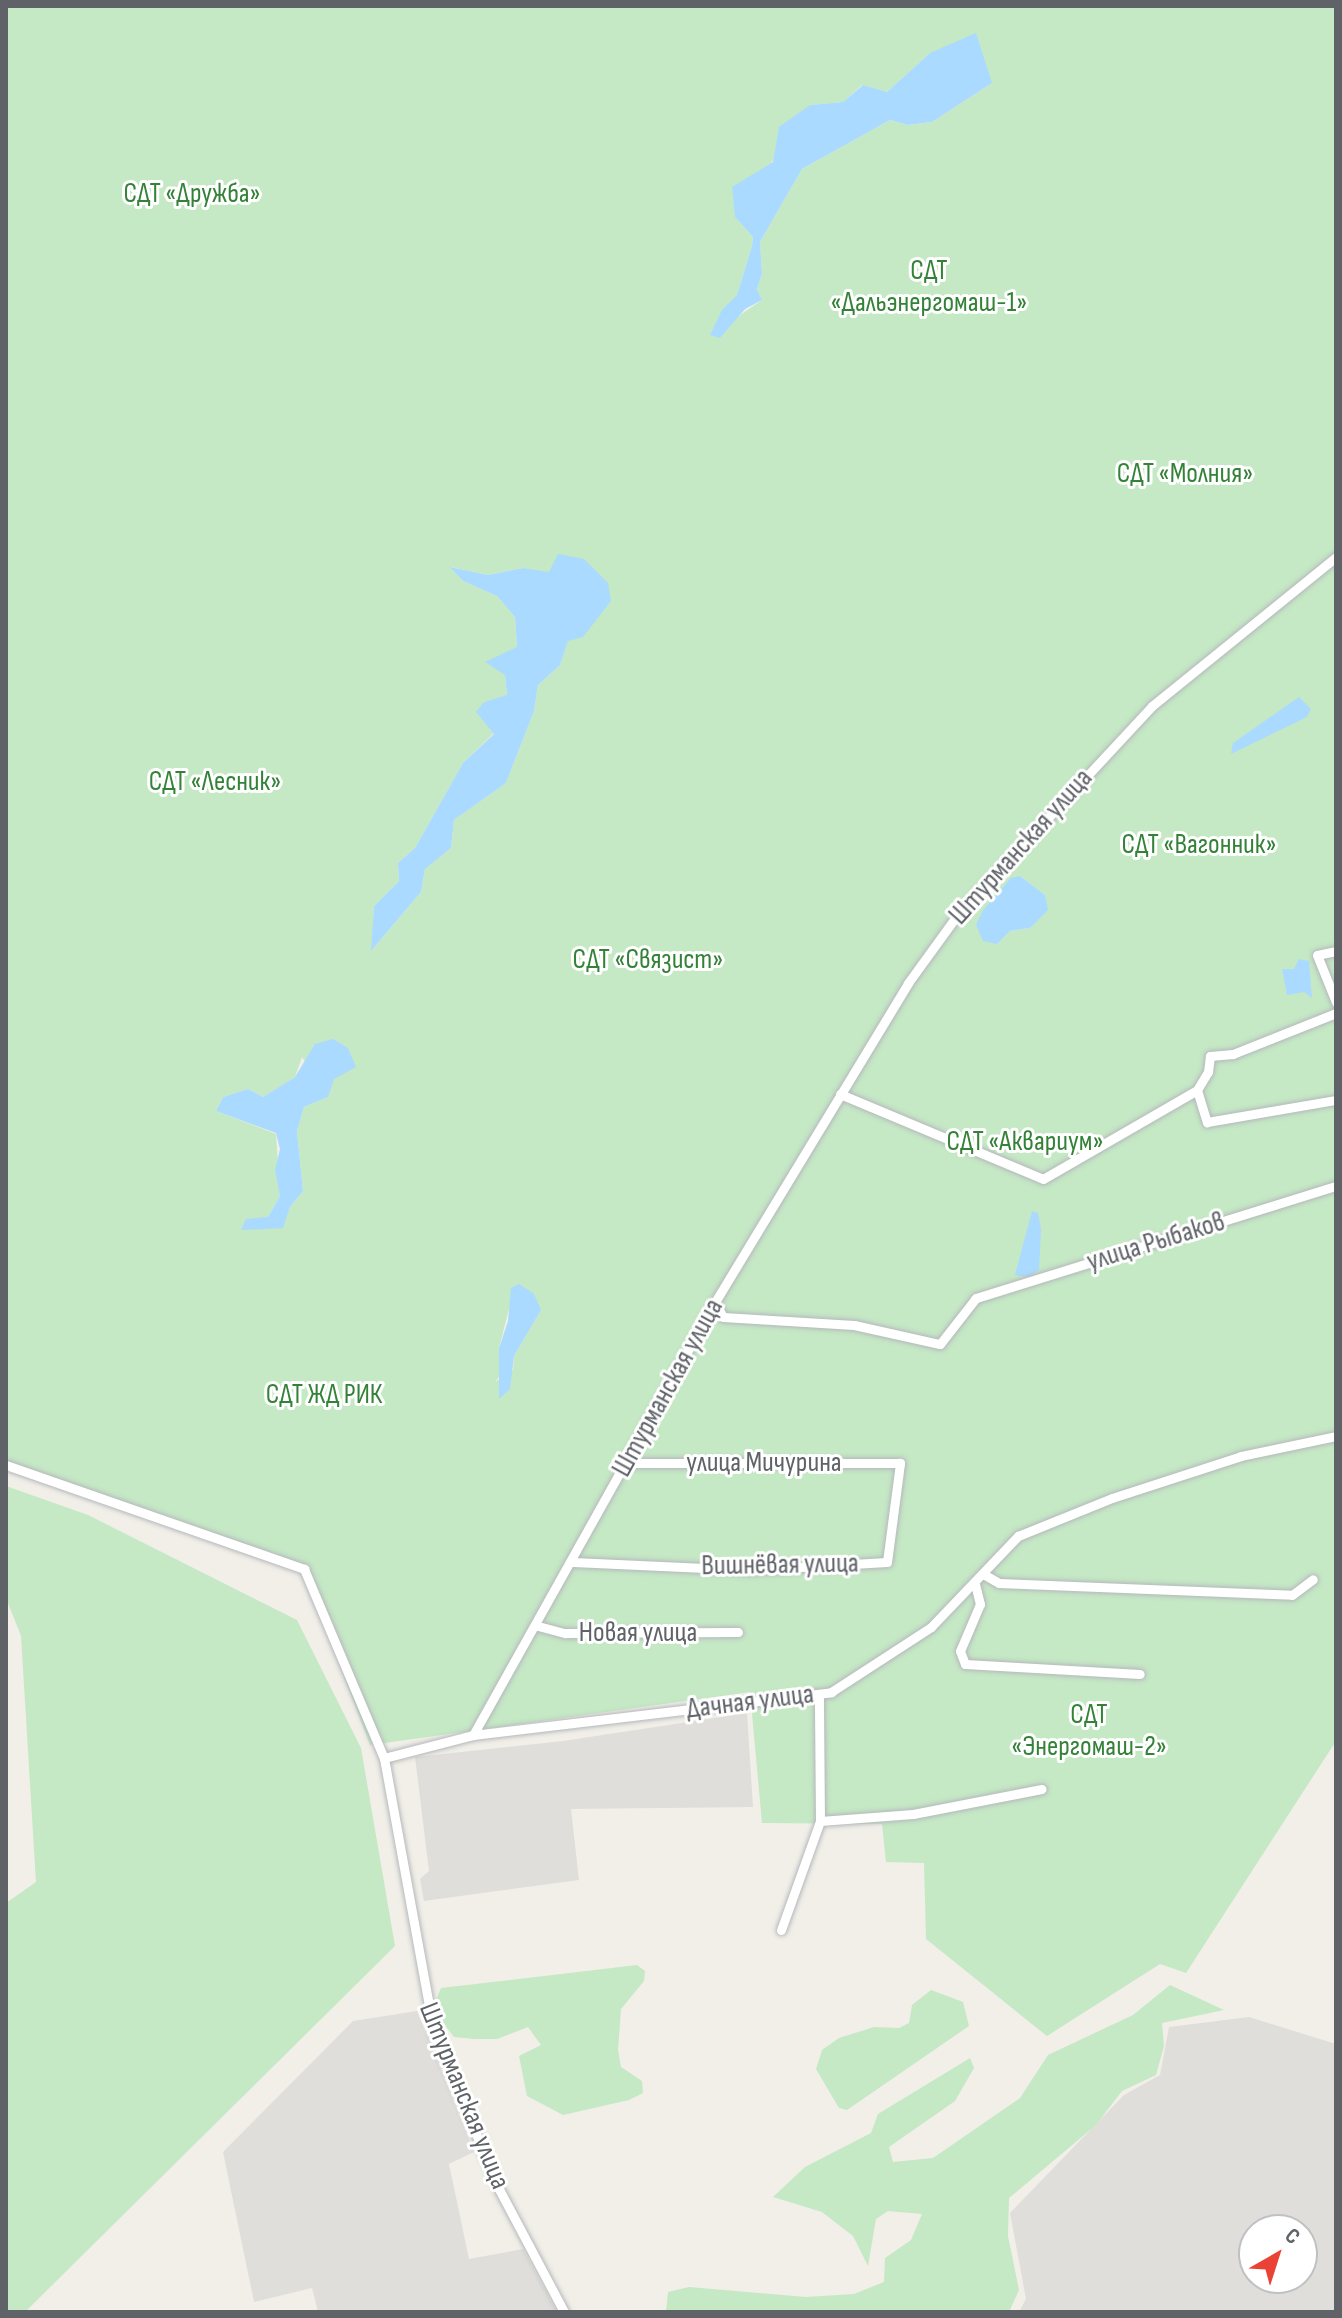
<!DOCTYPE html>
<meta charset="utf-8">
<style>
body{margin:0}
#map{position:relative;width:1342px;height:2318px;overflow:hidden;background:#f1efe8;font-family:"Sofia Sans Condensed",sans-serif}
div>[style]{position:absolute}
.industrial>*{inset:0;background:#e0deda}
.green>*{inset:0;background:#c5e8c5}
.water>*{inset:0;background:#aadaff}
.roads{filter:drop-shadow(0 0 2px #b5b8bc) drop-shadow(0 0 2px #b5b8bc)}
.street>*{height:9px;margin:-4.5px;padding:0 4.5px;transform-origin:4.5px;border-radius:4.5px;background:#fff}
span{translate:-50% -50%;white-space:nowrap;text-align:center;line-height:1.15;-webkit-text-stroke:6px #fff;paint-order:stroke}
.park-label{font-size:28px;color:#348238}
.street-label{font-size:28px;color:#5f6368}
.frame{position:absolute;inset:0;border:8px solid #5f6368;pointer-events:none}
.north{position:absolute;left:1238px;top:2214px;width:80px;height:80px;box-sizing:border-box;background:#fff;border:2px solid #bfc1c3;border-radius:50%;rotate:39deg;font-size:22px;font-weight:700;line-height:32px;text-align:center;color:#5f6368}
.north::after{content:'';display:block;margin:auto;width:28px;height:36px;background:#ea4335;clip-path:polygon(50% 0,100% 100%,50% 72%,0 100%)}
</style>
<div id="map">
<div class="industrial">
<div style="clip-path:polygon(747px 1713px,753px 1807px,571px 1809px,579px 1880px,424px 1901px,420px 1879px,429px 1871px,415px 1757px,563px 1741px)"></div>
<div style="clip-path:polygon(417px 2011px,474px 2152px,449px 2164px,469px 2259px,523px 2249px,557px 2312px,318px 2312px,312px 2288px,254px 2302px,223px 2152px,353px 2021px)"></div>
<div style="clip-path:polygon(evenodd,1249px 2017px,1336px 2044px,1336px 2312px,1019px 2312px,1026px 2299px,1010px 2213px,1124px 2095px,1160px 2075px,1169px 2027px,1249px 2017px,1254px 2230px,1302px 2230px,1302px 2278px,1254px 2278px,1254px 2230px)"></div>
</div>
<div class="green">
<div style="clip-path:polygon(evenodd,6px 6px,1336px 6px,1336px 1741px,1186px 1973px,1160px 1964px,1047px 2036px,926px 1939px,924px 1863px,886px 1862px,882px 1824px,762px 1823px,750px 1692px,370px 1745px,304px 1573px,6px 1469px,6px 6px,930px 53px,992px 83px,932px 122px,908px 125px,890px 120px,802px 169px,760px 242px,762px 274px,757px 289px,762px 300px,711px 335px,737px 295px,752px 246px,753px 237px,735px 217px,810px 105px,843px 102px,862px 85px,887px 92px,930px 53px,6px 6px,451px 567px,488px 575px,523px 568px,549px 573px,568px 640px,560px 665px,538px 685px,534px 711px,506px 783px,454px 820px,451px 848px,425px 869px,421px 892px,372px 950px,374px 906px,399px 881px,398px 863px,415px 848px,463px 763px,494px 733px,484px 702px,507px 696px,505px 675px,517px 647px,515px 617px,497px 596px,463px 581px,451px 567px,6px 6px,1020px 876px,1045px 895px,1030px 928px,1010px 931px,997px 944px,983px 910px,1020px 876px,6px 6px,302px 1057px,328px 1097px,304px 1107px,297px 1131px,303px 1191px,290px 1207px,282px 1228px,268px 1217px,280px 1196px,276px 1134px,216px 1111px,223px 1097px,248px 1089px,263px 1097px,295px 1077px,302px 1057px,6px 6px,512px 1297px,541px 1310px,514px 1356px,513px 1370px,495px 1382px,503px 1372px,499px 1348px,512px 1297px)"></div>
<div style="clip-path:polygon(6px 1486px,88px 1515px,297px 1620px,361px 1748px,395px 1946px,25px 2312px,6px 2312px,6px 1903px,36px 1882px,21px 1636px,6px 1598px)"></div>
<div style="clip-path:polygon(637px 1965px,645px 1971px,644px 1981px,621px 2009px,618px 2050px,621px 2067px,642px 2081px,643px 2093px,629px 2100px,563px 2115px,527px 2096px,519px 2056px,541px 2045px,528px 2027px,497px 2039px,474px 2039px,454px 2037px,441px 2020px,436px 2000px,441px 1988px)"></div>
<div style="clip-path:polygon(1170px 1985px,1224px 2010px,1162px 2023px,1164px 2046px,1156px 2075px,1122px 2091px,1096px 2125px,1009px 2198px,1008px 2236px,1019px 2290px,1009px 2312px,666px 2312px,668px 2292px,689px 2287px,806px 2297px,854px 2294px,884px 2282px,885px 2258px,911px 2240px,922px 2214px,888px 2211px,876px 2219px,868px 2266px,853px 2236px,822px 2212px,773px 2197px,805px 2167px,871px 2133px,878px 2114px,970px 2058px,974px 2068px,955px 2101px,889px 2147px,893px 2162px,933px 2158px,1020px 2098px,1048px 2055px,1133px 2015px)"></div>
<div style="clip-path:polygon(931px 1990px,963px 2002px,969px 2026px,847px 2110px,839px 2108px,816px 2069px,822px 2050px,839px 2038px,874px 2027px,899px 2028px,909px 2023px,912px 2005px)"></div>
</div>
<div class="water">
<div style="clip-path:polygon(976px 33px,992px 83px,932px 122px,908px 125px,890px 120px,802px 169px,760px 242px,762px 274px,757px 289px,762px 300px,745px 309px,720px 338px,710px 335px,722px 310px,737px 295px,752px 246px,753px 237px,735px 217px,732px 187px,773px 162px,779px 127px,810px 105px,843px 102px,863px 85px,887px 92px,930px 53px)"></div>
<div style="clip-path:polygon(558px 554px,584px 559px,608px 583px,611px 601px,583px 637px,568px 641px,560px 665px,538px 685px,534px 711px,506px 783px,454px 820px,451px 848px,425px 869px,421px 892px,371px 951px,374px 906px,399px 881px,398px 863px,415px 848px,463px 763px,494px 734px,476px 712px,484px 702px,507px 695px,505px 675px,485px 662px,517px 647px,515px 617px,497px 596px,463px 581px,450px 567px,488px 575px,523px 568px,549px 572px)"></div>
<div style="clip-path:polygon(1299px 697px,1311px 709px,1307px 717px,1231px 754px,1233px 743px)"></div>
<div style="clip-path:polygon(1020px 876px,1045px 895px,1048px 910px,1030px 928px,1010px 931px,997px 944px,983px 941px,976px 925px,983px 910px,1011px 878px)"></div>
<div style="clip-path:polygon(1299px 959px,1309px 961px,1312px 998px,1304px 992px,1287px 995px,1282px 969px,1294px 969px)"></div>
<div style="clip-path:polygon(333px 1039px,348px 1048px,356px 1067px,334px 1079px,328px 1097px,304px 1107px,297px 1131px,303px 1191px,290px 1207px,283px 1228px,241px 1230px,246px 1219px,268px 1217px,280px 1196px,275px 1170px,280px 1149px,276px 1133px,216px 1111px,223px 1097px,248px 1089px,263px 1097px,295px 1077px,315px 1044px)"></div>
<div style="clip-path:polygon(1032px 1211px,1038px 1213px,1041px 1229px,1039px 1270px,1029px 1277px,1015px 1275px)"></div>
<div style="clip-path:polygon(519px 1284px,534px 1294px,541px 1310px,514px 1356px,510px 1389px,499px 1399px,499px 1348px,508px 1321px,511px 1288px)"></div>
</div>
<div class="roads">
<div class="street">
<div style="left:1336px;top:951px;width:19px;rotate:168deg"></div>
<div style="left:1317px;top:955px;width:51px;rotate:68deg"></div>
<div style="left:1197px;top:1090px;width:34px;rotate:73deg"></div>
<div style="left:1207px;top:1122px;width:131px;rotate:-9.7deg"></div>
<div style="left:840px;top:1094px;width:220px;rotate:22.7deg"></div>
<div style="left:1043px;top:1179px;width:178px;rotate:-30deg"></div>
<div style="left:1197px;top:1090px;width:21px;rotate:-59deg"></div>
<div style="left:1208px;top:1072px;width:16px;rotate:-83deg"></div>
<div style="left:1210px;top:1056px;width:23px;rotate:-5deg"></div>
<div style="left:1233px;top:1054px;width:111px;rotate:-21.7deg"></div>
<div style="left:715px;top:1302px;width:17px;rotate:62deg"></div>
<div style="left:723px;top:1317px;width:131px;rotate:3.5deg"></div>
<div style="left:854px;top:1325px;width:88px;rotate:12.5deg"></div>
<div style="left:940px;top:1344px;width:58px;rotate:-52deg"></div>
<div style="left:976px;top:1298px;width:377px;rotate:-17.3deg"></div>
<div style="left:6px;top:1465px;width:316px;rotate:19.2deg"></div>
<div style="left:304px;top:1569px;width:205px;rotate:67.1deg"></div>
<div style="left:384px;top:1758px;width:280px;rotate:79.7deg"></div>
<div style="left:434px;top:2034px;width:168px;rotate:67.2deg"></div>
<div style="left:499px;top:2189px;width:139px;rotate:62.1deg"></div>
<div style="left:573px;top:1562px;width:176px;rotate:2.6deg"></div>
<div style="left:749px;top:1570px;width:138px;rotate:-3.3deg"></div>
<div style="left:887px;top:1562px;width:100px;rotate:-82.5deg"></div>
<div style="left:900px;top:1463px;width:272px;rotate:180deg"></div>
<div style="left:985px;top:1575px;width:16px;rotate:30deg"></div>
<div style="left:999px;top:1583px;width:293px;rotate:2.3deg"></div>
<div style="left:1292px;top:1595px;width:26px;rotate:-37deg"></div>
<div style="left:975px;top:1584px;width:21px;rotate:76deg"></div>
<div style="left:980px;top:1604px;width:51px;rotate:113.1deg"></div>
<div style="left:960px;top:1651px;width:14px;rotate:69deg"></div>
<div style="left:965px;top:1664px;width:175px;rotate:3.3deg"></div>
<div style="left:538px;top:1626px;width:28px;rotate:15deg"></div>
<div style="left:565px;top:1633px;width:173px;rotate:-0.3deg"></div>
<div style="left:473px;top:1735px;width:361px;rotate:-6.8deg"></div>
<div style="left:831px;top:1692px;width:119px;rotate:-33deg"></div>
<div style="left:931px;top:1627px;width:126px;rotate:-46.3deg"></div>
<div style="left:1018px;top:1536px;width:101px;rotate:-22deg"></div>
<div style="left:1112px;top:1498px;width:136px;rotate:-18deg"></div>
<div style="left:1241px;top:1456px;width:97px;rotate:-11.9deg"></div>
<div style="left:384px;top:1758px;width:92px;rotate:-14.5deg"></div>
<div style="left:473px;top:1735px;width:496px;rotate:-60.8deg"></div>
<div style="left:715px;top:1302px;width:373px;rotate:-58.8deg"></div>
<div style="left:908px;top:983px;width:80px;rotate:-54.1deg"></div>
<div style="left:955px;top:918px;width:289px;rotate:-47.1deg"></div>
<div style="left:1152px;top:706px;width:237px;rotate:-39deg"></div>
<div style="left:820px;top:1821px;width:93px;rotate:-4.3deg"></div>
<div style="left:913px;top:1814px;width:131px;rotate:-11deg"></div>
<div style="left:781px;top:1930px;width:116px;rotate:-70.3deg"></div>
<div style="left:820px;top:1821px;width:126px;rotate:-90.5deg"></div>
</div>
</div>
<div class="park-label">
<span style="left:192px;top:194px">СДТ «Дружба»</span>
<span style="left:929px;top:287px">СДТ<br>«Дальэнергомаш-1»</span>
<span style="left:1185px;top:474px">СДТ «Молния»</span>
<span style="left:215px;top:782px">СДТ «Лесник»</span>
<span style="left:1199px;top:845px">СДТ «Вагонник»</span>
<span style="left:648px;top:960px">СДТ «Связист»</span>
<span style="left:1025px;top:1142px">СДТ «Аквариум»</span>
<span style="left:324px;top:1395px">СДТ ЖД РИК</span>
<span style="left:1089px;top:1731px">СДТ<br>«Энергомаш-2»</span>
</div>
<div class="street-label">
<span style="left:1021px;top:847px;rotate:-48deg">Штурманская улица</span>
<span style="left:1156px;top:1242px;rotate:-17deg">улица Рыбаков</span>
<span style="left:668px;top:1388px;rotate:-61deg">Штурманская улица</span>
<span style="left:764px;top:1463px">улица Мичурина</span>
<span style="left:780px;top:1565px;rotate:-1deg">Вишнёвая улица</span>
<span style="left:638px;top:1633px">Новая улица</span>
<span style="left:750px;top:1702px;rotate:-7deg">Дачная улица</span>
<span style="left:464px;top:2096px;rotate:68deg">Штурманская улица</span>
</div>
<div class="frame"></div>
<div class="north">С</div>
</div>
